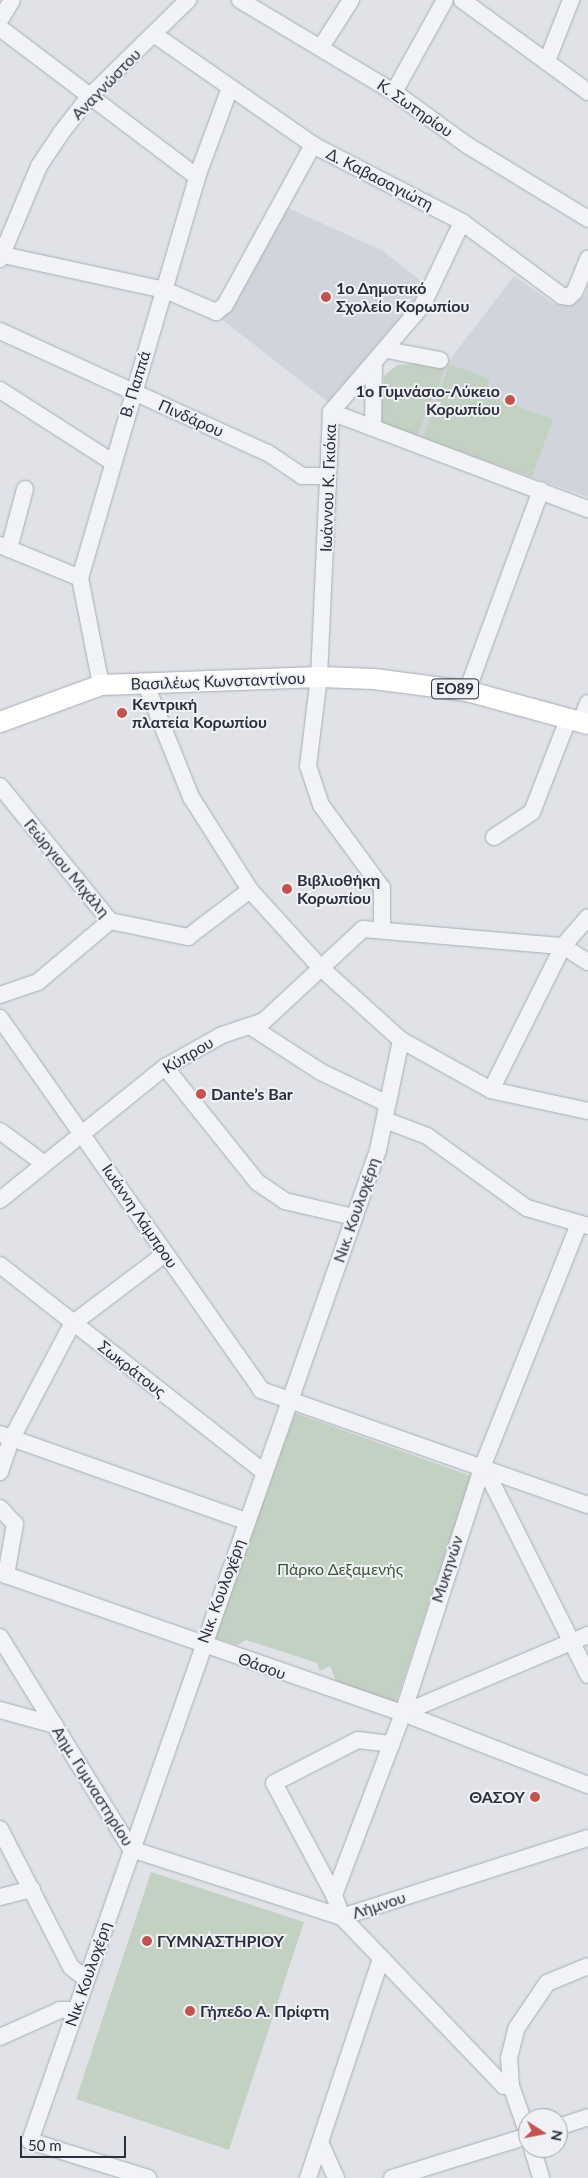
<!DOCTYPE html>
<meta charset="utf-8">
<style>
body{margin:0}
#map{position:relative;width:588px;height:2178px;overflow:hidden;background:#e0e2e8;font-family:Lato,sans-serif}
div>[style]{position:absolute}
.built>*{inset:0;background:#d2d4dc}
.green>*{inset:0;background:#c3d1c2}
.roads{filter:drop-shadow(0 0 1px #a9acb5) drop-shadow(0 0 1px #a9acb5)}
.minor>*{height:16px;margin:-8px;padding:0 8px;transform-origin:8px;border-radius:8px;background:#f2f3f6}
.major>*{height:20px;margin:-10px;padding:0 10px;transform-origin:10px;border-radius:10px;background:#fff}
.dots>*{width:14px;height:14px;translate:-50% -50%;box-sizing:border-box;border:2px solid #eff1f5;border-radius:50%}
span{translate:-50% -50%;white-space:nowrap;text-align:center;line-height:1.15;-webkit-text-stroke:4px #eff1f5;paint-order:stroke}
.shield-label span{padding:1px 4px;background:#eff1f5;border:1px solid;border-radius:4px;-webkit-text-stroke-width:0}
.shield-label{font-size:15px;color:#2a2e3e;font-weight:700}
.street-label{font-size:16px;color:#2a2e3e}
.poi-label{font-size:16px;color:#2a2e3e;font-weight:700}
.left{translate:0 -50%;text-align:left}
.right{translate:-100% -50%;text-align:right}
.park-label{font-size:16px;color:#395839}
.north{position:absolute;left:518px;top:2108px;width:50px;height:50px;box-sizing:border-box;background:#eff1f5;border:1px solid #a0a3ac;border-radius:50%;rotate:101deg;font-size:14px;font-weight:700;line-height:20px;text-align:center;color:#2a2e3e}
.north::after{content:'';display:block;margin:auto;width:18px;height:22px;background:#c25350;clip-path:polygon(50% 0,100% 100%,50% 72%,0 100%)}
.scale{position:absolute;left:20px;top:2136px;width:106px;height:22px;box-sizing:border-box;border:2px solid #2a2e3e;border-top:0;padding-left:6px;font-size:15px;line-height:18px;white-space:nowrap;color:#2a2e3e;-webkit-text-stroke:4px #eff1f5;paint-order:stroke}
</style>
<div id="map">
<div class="built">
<div style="clip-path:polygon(286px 207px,383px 251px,427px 286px,328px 402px,220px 318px)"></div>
<div style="clip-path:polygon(514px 276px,554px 304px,568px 305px,585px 296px,588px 287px,588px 497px,417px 437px,448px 362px)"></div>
</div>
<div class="green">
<div style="clip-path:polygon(448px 362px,417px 437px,381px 425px,384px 376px,397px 365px)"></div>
<div style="clip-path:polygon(449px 364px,490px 379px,484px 395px,553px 419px,532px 477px,423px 438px)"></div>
<div style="clip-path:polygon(295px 1413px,471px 1476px,395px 1705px,337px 1684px,330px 1666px,320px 1671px,317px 1663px,246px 1640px,238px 1645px,215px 1638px)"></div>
<div style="clip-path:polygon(151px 1872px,304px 1922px,229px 2150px,76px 2099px)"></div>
</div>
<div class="roads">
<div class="minor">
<div style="left:240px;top:0;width:179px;rotate:30.9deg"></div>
<div style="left:394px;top:92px;width:90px;rotate:36deg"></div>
<div style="left:467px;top:145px;width:142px;rotate:31.4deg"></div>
<div style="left:462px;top:0;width:156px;rotate:36.1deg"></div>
<div style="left:0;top:20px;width:23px;rotate:-59deg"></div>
<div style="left:0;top:28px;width:247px;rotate:37.1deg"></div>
<div style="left:155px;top:35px;width:193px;rotate:34.8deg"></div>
<div style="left:313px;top:145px;width:168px;rotate:27.3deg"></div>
<div style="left:462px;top:222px;width:124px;rotate:36.5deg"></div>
<div style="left:562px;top:296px;width:7px;rotate:8deg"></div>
<div style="left:569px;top:297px;width:8px;rotate:-45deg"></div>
<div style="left:575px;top:291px;width:35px;rotate:-68deg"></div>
<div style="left:321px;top:47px;width:56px;rotate:-57.4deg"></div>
<div style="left:547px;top:61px;width:66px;rotate:-68.5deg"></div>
<div style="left:394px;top:92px;width:105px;rotate:-61deg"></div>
<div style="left:3px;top:255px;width:166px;rotate:12.2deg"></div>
<div style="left:165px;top:290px;width:56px;rotate:23.3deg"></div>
<div style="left:216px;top:312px;width:11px;rotate:-38deg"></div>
<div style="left:225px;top:305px;width:183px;rotate:-61.2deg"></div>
<div style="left:0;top:259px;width:101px;rotate:-67.2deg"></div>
<div style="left:39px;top:166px;width:40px;rotate:-56deg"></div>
<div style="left:61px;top:133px;width:46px;rotate:-52.1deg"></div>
<div style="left:89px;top:97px;width:139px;rotate:-44.4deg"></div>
<div style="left:0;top:331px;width:294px;rotate:24.5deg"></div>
<div style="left:268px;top:453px;width:41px;rotate:34.1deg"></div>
<div style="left:302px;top:476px;width:24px"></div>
<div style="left:387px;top:350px;width:54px;rotate:10.7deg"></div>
<div style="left:0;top:390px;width:133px;rotate:32.7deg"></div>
<div style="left:331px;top:412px;width:275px;rotate:20.7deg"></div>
<div style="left:373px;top:427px;width:62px;rotate:-89.1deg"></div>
<div style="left:0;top:545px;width:87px;rotate:22.4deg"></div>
<div style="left:9px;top:549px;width:62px;rotate:-75.1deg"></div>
<div style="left:101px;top:685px;width:109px;rotate:-101.1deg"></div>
<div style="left:80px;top:578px;width:418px;rotate:-73.7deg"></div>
<div style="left:197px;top:177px;width:95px;rotate:-69.7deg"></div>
<div style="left:146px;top:685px;width:121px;rotate:68.1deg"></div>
<div style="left:191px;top:797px;width:110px;rotate:57.6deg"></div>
<div style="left:250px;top:890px;width:105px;rotate:47.7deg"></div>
<div style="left:321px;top:968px;width:108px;rotate:42deg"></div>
<div style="left:401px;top:1040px;width:103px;rotate:29.1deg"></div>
<div style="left:491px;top:1090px;width:99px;rotate:12.2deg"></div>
<div style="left:467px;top:691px;width:214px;rotate:-69.8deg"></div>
<div style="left:581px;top:721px;width:19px;rotate:-69deg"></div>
<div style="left:0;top:786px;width:174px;rotate:50.8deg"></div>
<div style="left:110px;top:921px;width:80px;rotate:11.6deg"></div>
<div style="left:188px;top:937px;width:78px;rotate:-37.2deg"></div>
<div style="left:494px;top:837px;width:45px;rotate:-33.3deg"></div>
<div style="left:532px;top:812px;width:102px;rotate:-68.7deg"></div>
<div style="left:382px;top:927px;width:39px;rotate:-90deg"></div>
<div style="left:382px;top:888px;width:103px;rotate:-126.3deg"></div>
<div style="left:321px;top:805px;width:41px;rotate:-108.4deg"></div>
<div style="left:308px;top:766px;width:90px;rotate:-83deg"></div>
<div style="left:319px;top:677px;width:265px;rotate:-87.4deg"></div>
<div style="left:331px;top:412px;width:140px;rotate:-49.4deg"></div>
<div style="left:422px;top:306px;width:93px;rotate:-64.5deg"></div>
<div style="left:0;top:995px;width:40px;rotate:-18.9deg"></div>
<div style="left:38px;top:982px;width:94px;rotate:-40.3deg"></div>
<div style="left:0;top:1018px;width:454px;rotate:54.9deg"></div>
<div style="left:261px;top:1390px;width:347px;rotate:19.4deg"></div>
<div style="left:250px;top:1026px;width:85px;rotate:32.9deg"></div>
<div style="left:321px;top:1072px;width:72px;rotate:25.5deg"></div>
<div style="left:165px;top:1067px;width:147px;rotate:51.3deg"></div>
<div style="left:257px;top:1182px;width:34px;rotate:34deg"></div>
<div style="left:285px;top:1201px;width:70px;rotate:13.2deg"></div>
<div style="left:491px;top:1090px;width:161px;rotate:-63.4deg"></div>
<div style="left:563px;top:946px;width:38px;rotate:-49deg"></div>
<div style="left:385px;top:1120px;width:45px;rotate:20.9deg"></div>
<div style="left:427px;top:1136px;width:123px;rotate:35.8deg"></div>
<div style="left:527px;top:1208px;width:64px;rotate:16.4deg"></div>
<div style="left:0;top:1131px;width:54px;rotate:36.7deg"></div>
<div style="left:0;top:1200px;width:212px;rotate:-38.9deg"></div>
<div style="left:165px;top:1067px;width:65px;rotate:-29.3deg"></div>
<div style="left:222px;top:1035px;width:44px;rotate:-18.4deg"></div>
<div style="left:264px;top:1021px;width:135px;rotate:-42.9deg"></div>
<div style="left:363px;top:929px;width:201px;rotate:4.9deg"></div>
<div style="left:563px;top:946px;width:30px;rotate:33deg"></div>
<div style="left:0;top:1265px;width:335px;rotate:38.1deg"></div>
<div style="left:0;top:1434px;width:261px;rotate:19.5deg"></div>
<div style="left:483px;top:1465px;width:235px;rotate:63.4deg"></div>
<div style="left:0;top:1472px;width:36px;rotate:-71deg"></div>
<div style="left:12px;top:1438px;width:129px;rotate:-62.2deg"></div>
<div style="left:72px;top:1324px;width:116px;rotate:-37deg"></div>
<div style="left:0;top:1508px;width:22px;rotate:47deg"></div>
<div style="left:15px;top:1524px;width:52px;rotate:100deg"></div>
<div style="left:6px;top:1575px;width:420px;rotate:19.2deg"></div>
<div style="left:403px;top:1713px;width:199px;rotate:21.3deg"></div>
<div style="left:0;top:1637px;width:249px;rotate:58.3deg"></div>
<div style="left:131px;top:1849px;width:222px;rotate:17.9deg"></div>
<div style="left:0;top:1710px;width:57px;rotate:15.3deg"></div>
<div style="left:403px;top:1713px;width:201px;rotate:-22.9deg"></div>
<div style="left:0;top:1829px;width:155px;rotate:62.8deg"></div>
<div style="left:71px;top:1967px;width:19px;rotate:39deg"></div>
<div style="left:334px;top:1895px;width:127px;rotate:-118.2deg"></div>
<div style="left:274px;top:1783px;width:94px;rotate:-27.1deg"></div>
<div style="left:358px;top:1740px;width:34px;rotate:7deg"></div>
<div style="left:0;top:1897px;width:33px;rotate:-14deg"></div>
<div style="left:342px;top:1917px;width:258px;rotate:-17.8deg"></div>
<div style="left:0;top:2037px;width:66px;rotate:-24.2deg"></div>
<div style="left:60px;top:2010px;width:15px"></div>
<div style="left:511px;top:2086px;width:7px;rotate:180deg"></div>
<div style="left:504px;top:2086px;width:234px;rotate:-133.8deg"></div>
<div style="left:342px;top:1917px;width:23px;rotate:-110deg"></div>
<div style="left:334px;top:1895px;width:195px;rotate:-69.2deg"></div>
<div style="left:403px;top:1713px;width:261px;rotate:-72.1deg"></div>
<div style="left:483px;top:1465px;width:259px;rotate:-68.3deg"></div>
<div style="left:558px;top:2127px;width:32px;rotate:-18deg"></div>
<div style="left:528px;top:2134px;width:51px;rotate:-109.5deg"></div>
<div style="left:511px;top:2086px;width:28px;rotate:-94deg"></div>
<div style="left:509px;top:2058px;width:30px;rotate:-76deg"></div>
<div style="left:516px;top:2029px;width:55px;rotate:-56deg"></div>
<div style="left:547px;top:1983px;width:44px;rotate:-22.5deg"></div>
<div style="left:320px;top:2142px;width:39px;rotate:66deg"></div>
<div style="left:532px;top:2148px;width:31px;rotate:73deg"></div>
<div style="left:148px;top:2178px;width:124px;rotate:-162.6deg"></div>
<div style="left:30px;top:2141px;width:1050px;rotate:-70.65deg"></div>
<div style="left:378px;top:1150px;width:112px;rotate:-78.2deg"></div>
<div style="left:308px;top:2178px;width:232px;rotate:-71.6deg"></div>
<div style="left:392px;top:2178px;width:142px;rotate:-17.2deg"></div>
</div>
<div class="major">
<div style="left:0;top:722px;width:108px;rotate:-20.1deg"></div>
<div style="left:101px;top:685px;width:218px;rotate:-2.1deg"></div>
<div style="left:319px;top:677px;width:55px;rotate:2.1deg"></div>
<div style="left:374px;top:679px;width:94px;rotate:7.4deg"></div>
<div style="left:467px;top:691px;width:125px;rotate:15.3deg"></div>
</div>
</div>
<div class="dots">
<div style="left:326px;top:297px;background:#c25350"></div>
<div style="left:510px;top:400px;background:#c25350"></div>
<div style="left:122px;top:713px;background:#c25350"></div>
<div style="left:287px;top:889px;background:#c25350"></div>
<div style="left:201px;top:1094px;background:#c25350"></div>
<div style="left:535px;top:1797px;background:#c25350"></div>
<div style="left:147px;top:1941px;background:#c25350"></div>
<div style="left:190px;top:2011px;background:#c25350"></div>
</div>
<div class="shield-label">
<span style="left:455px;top:689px">ΕΟ89</span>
</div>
<div class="street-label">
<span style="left:106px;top:84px;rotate:-46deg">Αναγνώστου</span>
<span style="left:415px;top:108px;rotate:35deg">Κ. Σωτηρίου</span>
<span style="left:380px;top:179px;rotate:27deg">Δ. Καβασαγιώτη</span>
<span style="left:135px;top:384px;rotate:-73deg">Β. Παππά</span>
<span style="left:191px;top:418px;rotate:24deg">Πινδάρου</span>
<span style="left:328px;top:488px;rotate:-88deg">Ιωάννου Κ. Γκιόκα</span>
<span style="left:218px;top:681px;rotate:-2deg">Βασιλέως Κωνσταντίνου</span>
<span style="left:67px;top:868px;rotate:50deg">Γεώργιου Μιχάλη</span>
<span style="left:188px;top:1055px;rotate:-31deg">Κύπρου</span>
<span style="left:356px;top:1210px;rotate:-71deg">Νικ. Κουλοχέρη</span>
<span style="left:140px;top:1216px;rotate:56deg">Ιωάννη Λάμπρου</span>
<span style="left:132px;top:1369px;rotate:38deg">Σωκράτους</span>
<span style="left:447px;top:1569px;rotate:-72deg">Μυκηνών</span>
<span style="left:221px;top:1591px;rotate:-70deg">Νικ. Κουλοχέρη</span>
<span style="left:262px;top:1666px;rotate:20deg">Θάσου</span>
<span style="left:93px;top:1786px;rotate:58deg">Αημ. Γυμναστηρίου</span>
<span style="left:379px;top:1905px;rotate:-18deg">Λήμνου</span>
<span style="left:88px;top:1974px;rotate:-71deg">Νικ. Κουλοχέρη</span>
</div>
<div class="poi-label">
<span class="left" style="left:336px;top:297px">1ο Δημοτικό<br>Σχολείο Κορωπίου</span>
<span class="right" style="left:500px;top:400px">1ο Γυμνάσιο-Λύκειο<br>Κορωπίου</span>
<span class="left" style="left:132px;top:713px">Κεντρική<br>πλατεία Κορωπίου</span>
<span class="left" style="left:297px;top:889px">Βιβλιοθήκη<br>Κορωπίου</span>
<span class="left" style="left:211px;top:1094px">Dante’s Bar</span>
<span class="right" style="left:525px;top:1797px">ΘΑΣΟΥ</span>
<span class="left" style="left:157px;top:1941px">ΓΥΜΝΑΣΤΗΡΙΟΥ</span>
<span class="left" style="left:200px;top:2011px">Γήπεδο Α. Πρίφτη</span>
</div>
<div class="park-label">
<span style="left:340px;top:1569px">Πάρκο Δεξαμενής</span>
</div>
<div class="north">N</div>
<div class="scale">50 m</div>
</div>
